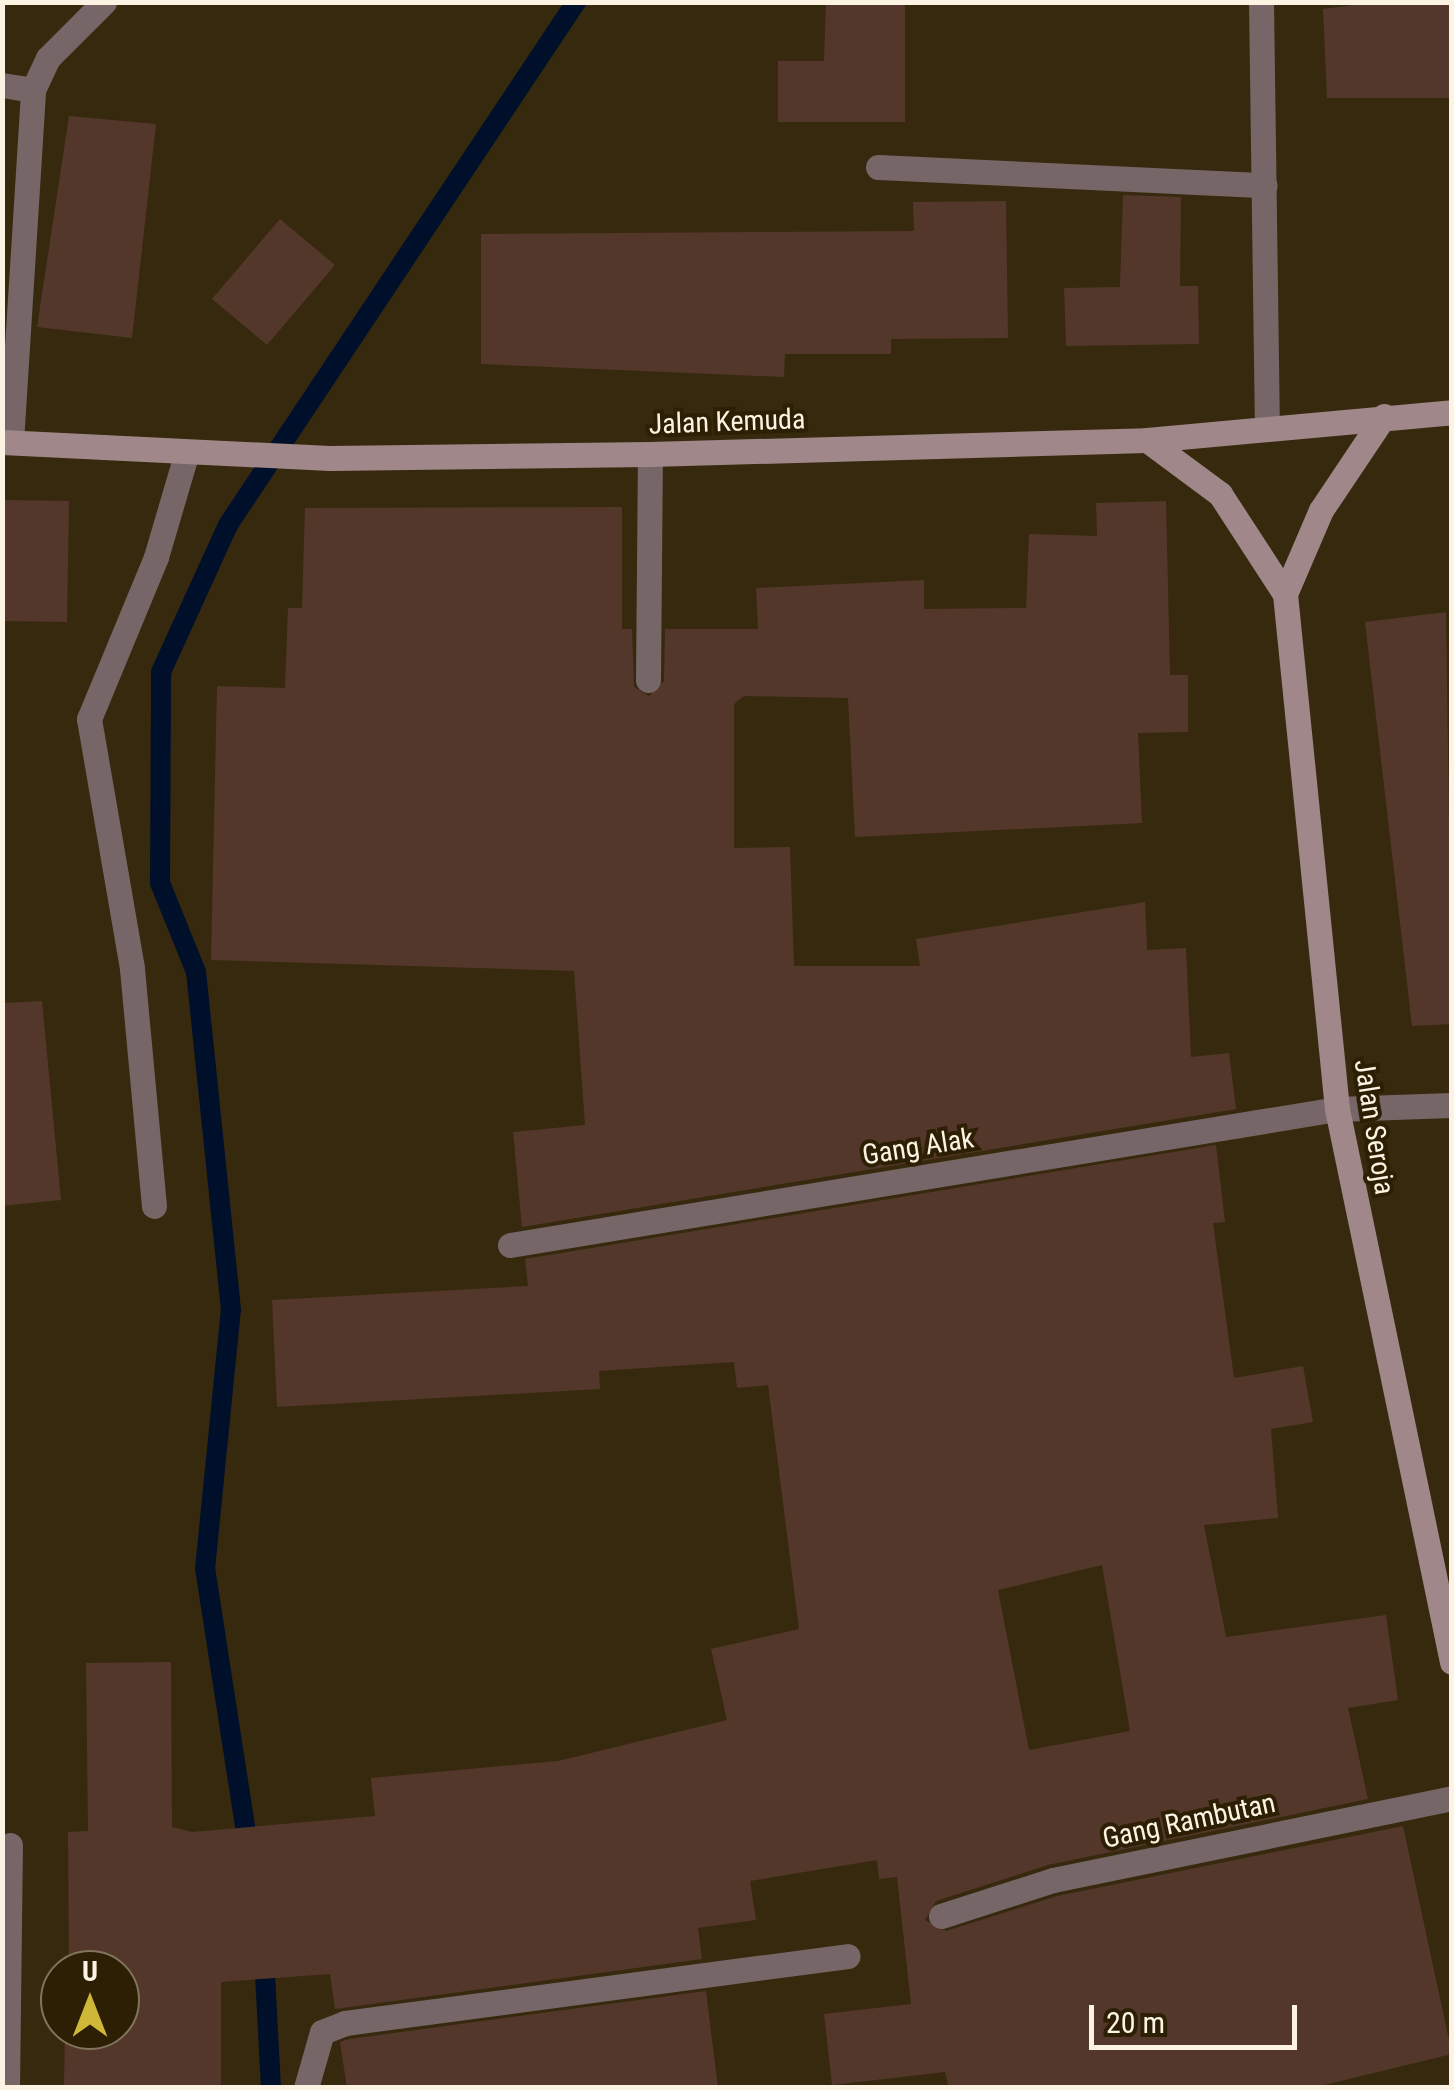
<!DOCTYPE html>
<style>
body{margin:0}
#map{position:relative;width:1454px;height:2090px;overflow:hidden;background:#37290e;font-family:"Roboto Condensed",sans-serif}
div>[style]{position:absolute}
.stream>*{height:20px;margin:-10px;padding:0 10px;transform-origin:10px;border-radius:10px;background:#000f2a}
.building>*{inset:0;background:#54372b}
.street>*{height:25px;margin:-12.5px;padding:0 12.5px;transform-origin:12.5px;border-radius:12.5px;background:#766667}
.secondary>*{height:25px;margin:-12.5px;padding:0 12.5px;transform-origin:12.5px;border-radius:12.5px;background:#a08789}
span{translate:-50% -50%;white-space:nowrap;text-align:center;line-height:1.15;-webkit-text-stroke:8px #2d1f04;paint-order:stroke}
.street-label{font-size:28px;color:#fcf3e3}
.frame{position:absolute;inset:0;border:5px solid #fcf3e3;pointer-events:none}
.north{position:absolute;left:40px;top:1950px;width:100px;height:100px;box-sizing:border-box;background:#2d1f04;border:2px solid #80745d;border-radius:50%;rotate:0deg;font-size:28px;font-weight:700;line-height:40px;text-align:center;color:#fcf3e3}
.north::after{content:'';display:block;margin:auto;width:35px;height:45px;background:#cfb837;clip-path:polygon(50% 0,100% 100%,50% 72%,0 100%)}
.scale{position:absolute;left:1089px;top:2005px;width:208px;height:45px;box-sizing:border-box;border:5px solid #fcf3e3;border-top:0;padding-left:12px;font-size:30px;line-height:35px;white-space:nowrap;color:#fcf3e3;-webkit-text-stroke:8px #2d1f04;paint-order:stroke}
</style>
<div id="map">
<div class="stream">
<div style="left:249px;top:1852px;width:286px;rotate:-98.8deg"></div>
<div style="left:205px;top:1569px;width:260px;rotate:-84.3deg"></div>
<div style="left:231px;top:1310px;width:340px;rotate:-95.9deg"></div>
<div style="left:196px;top:972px;width:96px;rotate:-112deg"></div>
<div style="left:160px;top:883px;width:211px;rotate:-89.7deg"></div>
<div style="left:161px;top:672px;width:162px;rotate:-65.5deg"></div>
<div style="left:228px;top:525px;width:628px;rotate:-56.36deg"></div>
<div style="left:264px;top:1955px;width:133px;rotate:87deg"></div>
</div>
<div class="building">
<div style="clip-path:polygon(826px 2px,905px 2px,905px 122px,778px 122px,778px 61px,824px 61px)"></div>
<div style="clip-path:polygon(1376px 2px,1452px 2px,1452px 98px,1327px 98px,1323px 9px)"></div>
<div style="clip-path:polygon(69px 116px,156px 124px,132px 338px,37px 327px)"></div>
<div style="clip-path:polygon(1123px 195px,1181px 197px,1180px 286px,1198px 286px,1199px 344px,1066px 346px,1064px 288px,1120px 287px)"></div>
<div style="clip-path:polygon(1006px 201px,1008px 338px,891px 339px,891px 354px,785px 354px,784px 377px,481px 364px,481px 234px,914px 231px,913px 202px)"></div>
<div style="clip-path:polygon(280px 219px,335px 265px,267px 345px,212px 299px)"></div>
<div style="clip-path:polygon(2px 500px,69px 501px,67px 622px,2px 621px)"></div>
<div style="clip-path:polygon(1166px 501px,1170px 675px,1188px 675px,1188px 732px,1138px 733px,1142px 823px,855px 837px,848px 698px,744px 696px,734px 704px,734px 848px,790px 847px,794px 966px,920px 966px,916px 939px,1145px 902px,1147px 950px,1186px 948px,1191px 1057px,1229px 1053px,1236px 1109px,522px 1227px,513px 1132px,585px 1125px,574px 971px,211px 960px,217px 686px,285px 688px,288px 608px,302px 608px,305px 508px,622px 507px,622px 629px,632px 629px,634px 687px,649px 696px,664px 681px,665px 629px,758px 629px,756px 588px,924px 580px,924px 609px,1026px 608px,1029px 534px,1097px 536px,1096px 503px)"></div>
<div style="clip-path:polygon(1446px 612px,1452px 1024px,1412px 1026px,1365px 622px)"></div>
<div style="clip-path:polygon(42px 1001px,61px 1200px,2px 1206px,2px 1003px)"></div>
<div style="clip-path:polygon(evenodd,1216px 1145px,1225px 1222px,1213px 1223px,1234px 1378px,1303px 1366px,1313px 1422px,1271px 1429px,1278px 1518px,1204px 1525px,1226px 1637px,1386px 1615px,1398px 1700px,1348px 1708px,1368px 1799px,1048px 1865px,936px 1901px,925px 1920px,946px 1931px,1057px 1896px,1403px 1826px,1452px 2054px,1312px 2088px,949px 2088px,945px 2072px,832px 2085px,824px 2014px,911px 2004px,897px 1877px,879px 1879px,877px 1860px,750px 1881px,756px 1920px,698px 1928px,702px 1959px,335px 2009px,330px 1974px,221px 1982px,221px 2088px,64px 2088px,65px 2030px,120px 2030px,120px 1970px,69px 1970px,68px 1832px,88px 1831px,86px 1663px,171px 1662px,172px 1827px,192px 1832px,375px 1816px,371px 1778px,558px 1761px,727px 1720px,711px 1649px,799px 1629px,768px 1385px,737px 1388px,734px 1362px,599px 1371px,600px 1389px,277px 1407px,272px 1300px,528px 1286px,525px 1259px,1216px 1145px,1102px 1565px,1130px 1731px,1029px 1750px,998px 1590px,1102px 1565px)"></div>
<div style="clip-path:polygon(706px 1991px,718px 2088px,347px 2088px,340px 2042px,349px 2039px)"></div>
</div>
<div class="street">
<div style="left:1261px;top:2px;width:427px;rotate:89.2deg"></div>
<div style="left:2px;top:85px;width:31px;rotate:9deg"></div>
<div style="left:878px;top:167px;width:387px;rotate:2.7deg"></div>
<div style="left:11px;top:442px;width:353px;rotate:-86.4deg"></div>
<div style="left:33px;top:90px;width:35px;rotate:-65deg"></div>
<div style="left:48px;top:58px;width:79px;rotate:-45deg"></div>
<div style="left:648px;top:680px;width:226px;rotate:-89.5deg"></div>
<div style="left:154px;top:1206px;width:239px;rotate:-95.3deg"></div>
<div style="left:132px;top:968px;width:253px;rotate:-99.8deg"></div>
<div style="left:89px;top:719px;width:175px;rotate:-67.5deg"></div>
<div style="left:156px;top:557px;width:109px;rotate:-73.6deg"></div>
<div style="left:510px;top:1245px;width:838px;rotate:-9.34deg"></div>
<div style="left:1337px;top:1109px;width:115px;rotate:-2deg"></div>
<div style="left:941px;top:1916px;width:118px;rotate:-17.8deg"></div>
<div style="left:1053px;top:1880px;width:407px;rotate:-11.6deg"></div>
<div style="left:7px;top:2088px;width:243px;rotate:-89.3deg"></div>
<div style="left:306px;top:2088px;width:58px;rotate:-74.1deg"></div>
<div style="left:322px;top:2032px;width:25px;rotate:-21deg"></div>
<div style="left:345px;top:2023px;width:507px;rotate:-7.59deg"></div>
</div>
<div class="secondary">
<div style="left:1384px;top:416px;width:113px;rotate:123.8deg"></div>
<div style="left:1321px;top:510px;width:91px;rotate:113.2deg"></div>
<div style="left:1285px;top:594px;width:518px;rotate:84.23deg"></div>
<div style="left:1337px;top:1109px;width:565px;rotate:78.25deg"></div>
<div style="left:1147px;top:440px;width:91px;rotate:36.5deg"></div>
<div style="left:1220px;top:494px;width:119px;rotate:57deg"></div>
<div style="left:2px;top:442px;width:328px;rotate:2.8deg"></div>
<div style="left:330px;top:458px;width:320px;rotate:-0.7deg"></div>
<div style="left:650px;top:454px;width:497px;rotate:-1.6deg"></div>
<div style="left:1147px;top:440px;width:306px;rotate:-5.2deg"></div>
</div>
<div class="street-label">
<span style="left:727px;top:422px;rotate:-2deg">Jalan Kemuda</span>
<span style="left:1374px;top:1127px;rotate:81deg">Jalan Seroja</span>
<span style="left:918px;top:1147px;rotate:-9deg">Gang Alak</span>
<span style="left:1189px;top:1821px;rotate:-12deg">Gang Rambutan</span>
</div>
<div class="frame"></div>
<div class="north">U</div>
<div class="scale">20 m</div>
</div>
